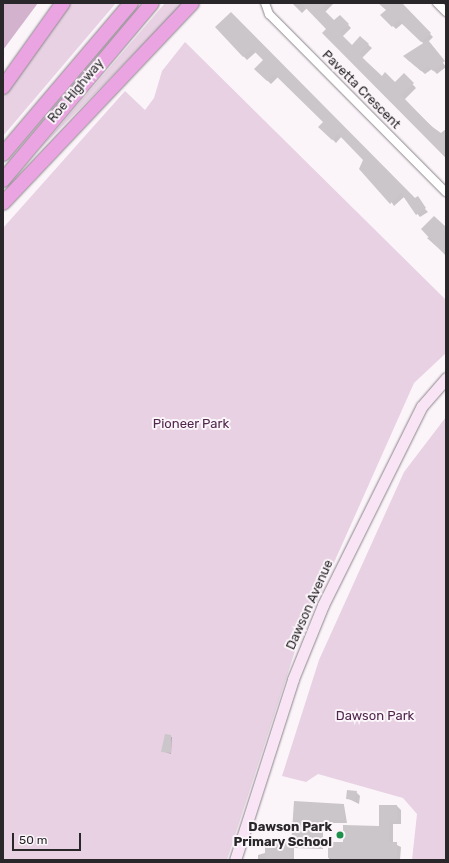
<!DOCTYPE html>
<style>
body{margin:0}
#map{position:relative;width:449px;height:863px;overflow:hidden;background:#fbf5fa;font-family:Rubik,sans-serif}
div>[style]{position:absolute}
.green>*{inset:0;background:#e7d1e3}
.forest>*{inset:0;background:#d3b2ce}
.shadow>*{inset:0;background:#0003}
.building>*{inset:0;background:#cbc6ca}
.roads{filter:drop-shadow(0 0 1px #8a8589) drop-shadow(0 0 1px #8a8589)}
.street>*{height:8px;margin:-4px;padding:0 4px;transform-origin:4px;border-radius:4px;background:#fff}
.secondary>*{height:11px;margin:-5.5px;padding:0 5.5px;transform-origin:5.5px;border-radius:5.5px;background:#f9e4f6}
.highway>*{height:14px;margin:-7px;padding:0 7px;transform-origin:7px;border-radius:7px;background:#eaa4e1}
.dots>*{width:11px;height:11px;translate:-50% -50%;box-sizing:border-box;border:2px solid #fbf5fa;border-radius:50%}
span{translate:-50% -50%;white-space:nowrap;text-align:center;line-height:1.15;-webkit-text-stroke:4px #fbf5fa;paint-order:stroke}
.street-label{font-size:13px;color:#292729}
.park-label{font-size:13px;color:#50264c}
.poi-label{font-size:13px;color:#292729;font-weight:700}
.right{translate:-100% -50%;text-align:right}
.frame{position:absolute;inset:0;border:4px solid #292729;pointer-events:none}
.scale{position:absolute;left:12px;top:833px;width:69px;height:18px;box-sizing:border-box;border:2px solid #292729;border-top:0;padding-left:5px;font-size:12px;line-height:14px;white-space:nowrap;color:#292729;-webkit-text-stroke:3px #fbf5fa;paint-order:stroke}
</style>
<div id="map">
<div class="green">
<div style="clip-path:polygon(68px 3px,116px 3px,3px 136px,3px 94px)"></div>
<div style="clip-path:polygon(165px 3px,184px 3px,39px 150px)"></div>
<div style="clip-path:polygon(185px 42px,446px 300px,446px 353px,414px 383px,296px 648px,227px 860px,3px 860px,3px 228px,125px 91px,145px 110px,154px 98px,162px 71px)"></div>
<div style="clip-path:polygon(446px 417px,446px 860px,412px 860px,417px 814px,403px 798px,318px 774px,306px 782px,282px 776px,319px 660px,404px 472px)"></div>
</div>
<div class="forest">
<div style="clip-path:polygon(3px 3px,38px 3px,3px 50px)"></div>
</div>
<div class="shadow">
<div style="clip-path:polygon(292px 3px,334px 3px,325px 12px,334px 22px,340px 16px,351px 28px,342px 37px,352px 47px,360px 38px,372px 48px,362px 58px,382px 77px,395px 83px,404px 75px,416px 88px,404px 100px,441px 135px,446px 131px,446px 158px,323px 33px,328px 29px,307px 8px,302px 13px)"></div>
<div style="clip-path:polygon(379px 3px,400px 3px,433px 37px,428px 42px,446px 67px,437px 74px,432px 69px,425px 74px,407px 59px,424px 44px,403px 23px,396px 29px,382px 15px,387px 10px)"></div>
<div style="clip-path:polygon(231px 13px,428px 212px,420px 217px,404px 197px,394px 206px,364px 159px,342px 136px,336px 143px,320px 127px,324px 122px,278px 77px,271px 84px,255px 69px,264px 60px,256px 52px,247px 60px,216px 27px)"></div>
<div style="clip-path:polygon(446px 229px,446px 255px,427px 238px)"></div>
<div style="clip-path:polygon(166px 736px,172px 737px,171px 754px,162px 751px)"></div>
<div style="clip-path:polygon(356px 792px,360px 796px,359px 804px,347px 798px)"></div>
<div style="clip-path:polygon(295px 802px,344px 805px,347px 823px,323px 823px,323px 849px,294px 848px,294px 860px,258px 860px,258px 855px,292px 845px)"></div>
<div style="clip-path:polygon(397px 806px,401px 810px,401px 824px,393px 824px,393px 843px,401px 847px,400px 860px,329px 860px,329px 843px,344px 843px,380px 827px)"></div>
</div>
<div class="building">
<div style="clip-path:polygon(301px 3px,327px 3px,322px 8px,334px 20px,340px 15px,349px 24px,340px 33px,352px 45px,360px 36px,369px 44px,359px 54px,367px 62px,382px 76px,385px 72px,395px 82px,404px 73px,414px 83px,401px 95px,431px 126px,441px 133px,446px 129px,446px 158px,322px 33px,326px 29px)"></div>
<div style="clip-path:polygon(378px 3px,402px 3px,431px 33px,421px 42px,398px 20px,392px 27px,380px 15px,386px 10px)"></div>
<div style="clip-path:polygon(231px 12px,415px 198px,418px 196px,426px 208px,416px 215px,401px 193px,390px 204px,359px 169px,363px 160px,338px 134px,332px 140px,318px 127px,323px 122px,274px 74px,267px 81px,254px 69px,263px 60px,252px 49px,243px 57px,215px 27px)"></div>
<div style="clip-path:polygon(428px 40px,445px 61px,433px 71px,428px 66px,421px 71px,403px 56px)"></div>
<div style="clip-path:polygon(434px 216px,446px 227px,446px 256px,421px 229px)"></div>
<div style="clip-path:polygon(165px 734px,171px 735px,171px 753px,161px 752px)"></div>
<div style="clip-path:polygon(347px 790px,357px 791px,355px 800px,346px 799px)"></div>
<div style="clip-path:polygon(294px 801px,344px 804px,344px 820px,320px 820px,320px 846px,291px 846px)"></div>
<div style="clip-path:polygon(379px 805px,397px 805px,397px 821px,390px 821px,389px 842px,397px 842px,397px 858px,328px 858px,328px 842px,343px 842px,343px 825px,379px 826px)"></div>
<div style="clip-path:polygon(265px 842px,290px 842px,291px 860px,265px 860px)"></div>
</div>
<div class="roads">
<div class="street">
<div style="left:265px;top:3px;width:12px;rotate:70deg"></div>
<div style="left:269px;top:14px;width:251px;rotate:45.2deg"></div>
<div style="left:437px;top:3px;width:13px;rotate:45deg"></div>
</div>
<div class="secondary">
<div style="left:235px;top:860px;width:190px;rotate:-72.2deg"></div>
<div style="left:293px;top:679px;width:80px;rotate:-67.9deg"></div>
<div style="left:323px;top:605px;width:222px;rotate:-63.6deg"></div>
<div style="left:422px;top:406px;width:37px;rotate:-49deg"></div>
</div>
<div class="highway">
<div style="left:3px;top:87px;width:103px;rotate:-54.5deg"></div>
<div style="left:3px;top:154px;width:198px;rotate:-49.7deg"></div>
<div style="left:3px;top:180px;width:231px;rotate:-49.9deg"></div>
<div style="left:3px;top:203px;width:275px;rotate:-46.6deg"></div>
</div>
</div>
<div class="dots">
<div style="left:340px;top:835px;background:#1d904b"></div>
</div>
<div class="street-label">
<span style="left:361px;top:90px;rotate:45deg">Pavetta Crescent</span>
<span style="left:76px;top:91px;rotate:-50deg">Roe Highway</span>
<span style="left:310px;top:605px;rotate:-66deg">Dawson Avenue</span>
</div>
<div class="park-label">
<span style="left:191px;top:424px">Pioneer Park</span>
<span style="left:375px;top:716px">Dawson Park</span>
</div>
<div class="poi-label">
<span class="right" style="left:332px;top:835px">Dawson Park<br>Primary School</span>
</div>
<div class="frame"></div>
<div class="scale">50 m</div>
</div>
